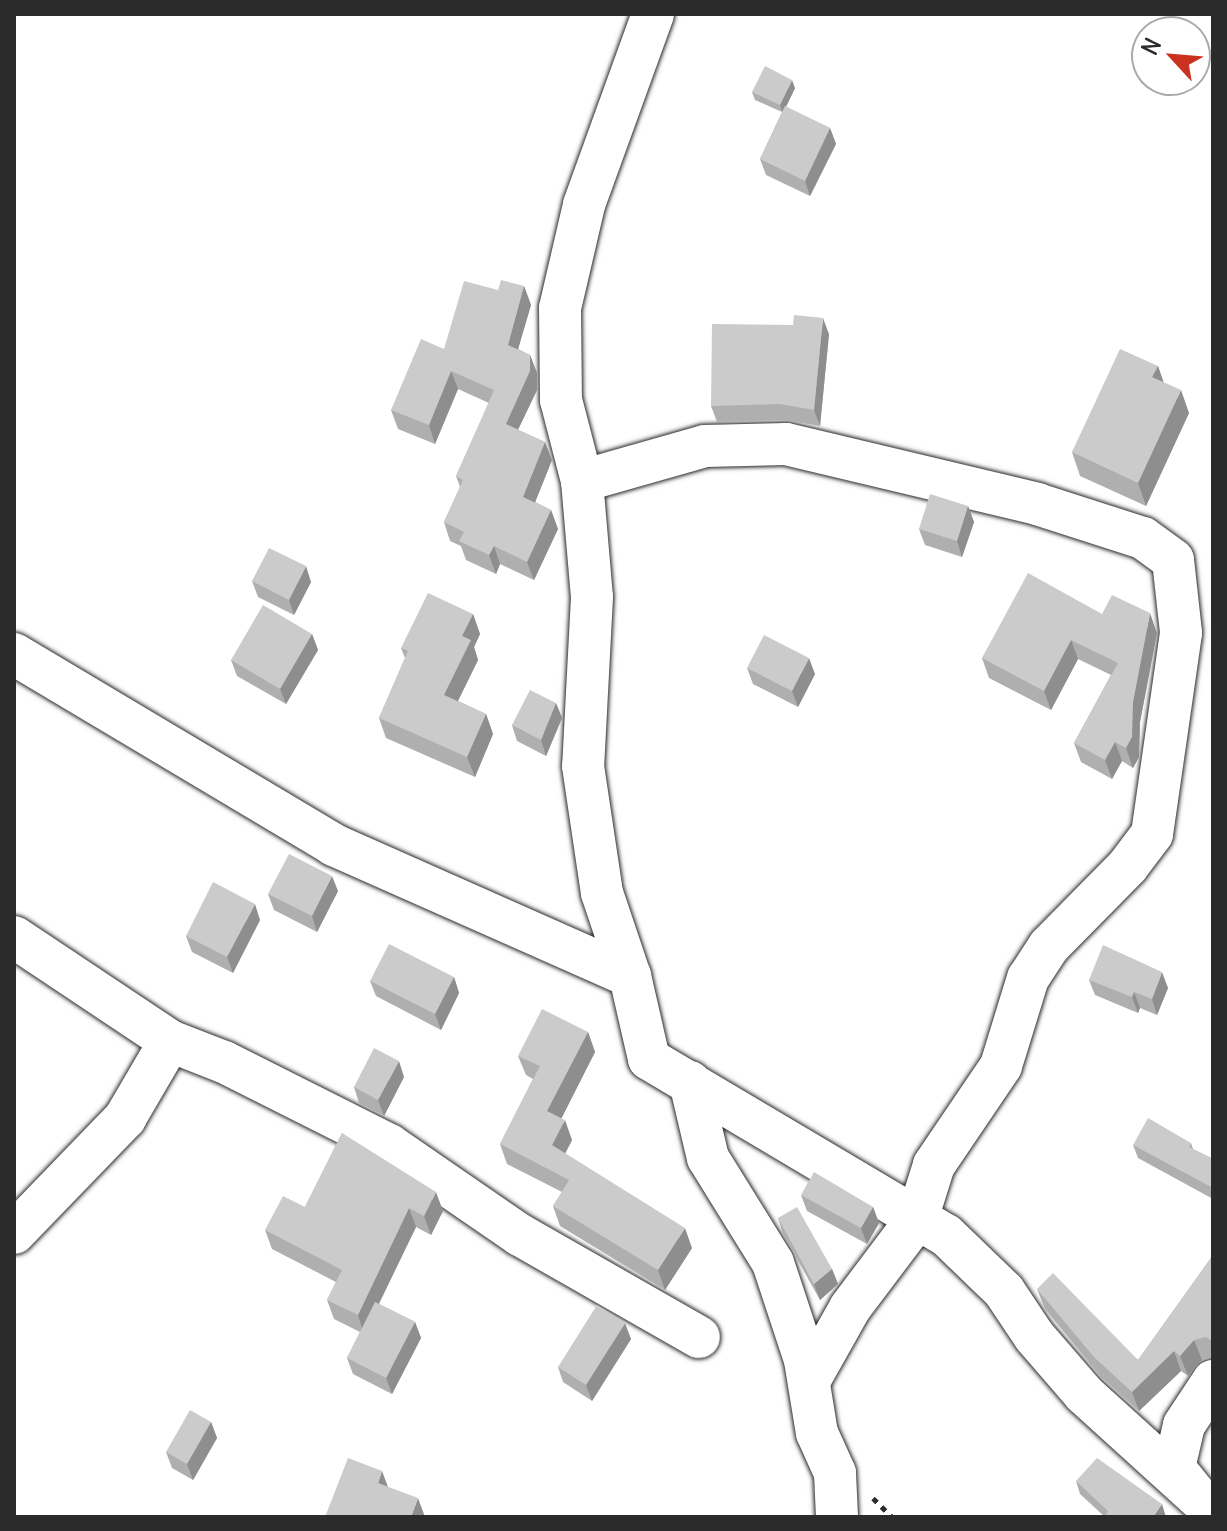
<!DOCTYPE html>
<style>
body{margin:0}
#map{position:relative;width:1227px;height:1531px;overflow:hidden;background:#fff;font-family:Delius,sans-serif}
div>[style]{position:absolute}
.path>*{height:5px;margin-top:-2.5px;transform-origin:0;background:repeating-linear-gradient(90deg,#2b2b2b 0 6px,transparent 0 12px)}
.roads{filter:drop-shadow(0 0 2px #2b2b2b) drop-shadow(0 0 2px #2b2b2b)}
.minor>*{height:42px;margin:-21px;padding:0 21px;transform-origin:21px;border-radius:21px;background:#fff}
.wall>*{inset:0;background:#afafaf}
.shaded-wall>*{inset:0;background:#8e8e8e}
.building>*{inset:0;background:#cbcbcb}
span{translate:-50% -50%;white-space:nowrap;text-align:center;line-height:1.15;-webkit-text-stroke:7px #fff;paint-order:stroke}
.frame{position:absolute;inset:0;border:16px solid #2b2b2b;pointer-events:none}
.north{position:absolute;left:1131px;top:16px;width:80px;height:80px;box-sizing:border-box;background:#fff;border:2px solid #aaa;border-radius:50%;rotate:296deg;font-size:22px;font-weight:700;line-height:32px;text-align:center;color:#2b2b2b}
.north::after{content:'';display:block;margin:auto;width:28px;height:36px;background:#c8321e;clip-path:polygon(50% 0,100% 100%,50% 72%,0 100%)}
</style>
<div id="map">
<div class="path">
<div style="left:873px;top:1498px;width:27px;rotate:45deg"></div>
</div>
<div class="roads">
<div class="minor">
<div style="left:653px;top:14px;width:203px;rotate:109.9deg"></div>
<div style="left:584px;top:205px;width:106px;rotate:103.1deg"></div>
<div style="left:560px;top:308px;width:92px;rotate:89.4deg"></div>
<div style="left:561px;top:400px;width:84px;rotate:75.5deg"></div>
<div style="left:582px;top:481px;width:116px;rotate:85.1deg"></div>
<div style="left:592px;top:597px;width:169px;rotate:93deg"></div>
<div style="left:583px;top:766px;width:128px;rotate:81.5deg"></div>
<div style="left:602px;top:893px;width:88px;rotate:71.4deg"></div>
<div style="left:630px;top:976px;width:85px;rotate:77.1deg"></div>
<div style="left:649px;top:1059px;width:345px;rotate:30.7deg"></div>
<div style="left:946px;top:1235px;width:81px;rotate:44deg"></div>
<div style="left:1004px;top:1291px;width:54px;rotate:56.3deg"></div>
<div style="left:1034px;top:1336px;width:77px;rotate:49.2deg"></div>
<div style="left:1084px;top:1394px;width:174px;rotate:42.2deg"></div>
<div style="left:582px;top:481px;width:128px;rotate:-15.9deg"></div>
<div style="left:705px;top:446px;width:81px;rotate:-1.4deg"></div>
<div style="left:786px;top:444px;width:258px;rotate:13.4deg"></div>
<div style="left:1037px;top:504px;width:111px;rotate:17.8deg"></div>
<div style="left:1143px;top:538px;width:37px;rotate:36deg"></div>
<div style="left:1173px;top:560px;width:73px;rotate:83.7deg"></div>
<div style="left:1181px;top:633px;width:203px;rotate:98.2deg"></div>
<div style="left:1152px;top:834px;width:40px;rotate:127deg"></div>
<div style="left:1128px;top:866px;width:112px;rotate:134.6deg"></div>
<div style="left:1049px;top:946px;width:38px;rotate:123deg"></div>
<div style="left:1028px;top:978px;width:92px;rotate:107.1deg"></div>
<div style="left:1001px;top:1066px;width:120px;rotate:124.1deg"></div>
<div style="left:934px;top:1165px;width:57px;rotate:107.5deg"></div>
<div style="left:917px;top:1219px;width:111px;rotate:127deg"></div>
<div style="left:850px;top:1308px;width:84px;rotate:119.3deg"></div>
<div style="left:14px;top:654px;width:373px;rotate:30.8deg"></div>
<div style="left:334px;top:845px;width:324px;rotate:23.9deg"></div>
<div style="left:14px;top:937px;width:187px;rotate:33.7deg"></div>
<div style="left:170px;top:1041px;width:58px;rotate:21.3deg"></div>
<div style="left:224px;top:1062px;width:185px;rotate:26.7deg"></div>
<div style="left:389px;top:1145px;width:159px;rotate:34.5deg"></div>
<div style="left:520px;top:1235px;width:206px;rotate:29.7deg"></div>
<div style="left:690px;top:1082px;width:78px;rotate:76.7deg"></div>
<div style="left:708px;top:1158px;width:123px;rotate:58.2deg"></div>
<div style="left:773px;top:1263px;width:102px;rotate:71.7deg"></div>
<div style="left:805px;top:1360px;width:74px;rotate:80.7deg"></div>
<div style="left:817px;top:1433px;width:44px;rotate:65.8deg"></div>
<div style="left:835px;top:1473px;width:44px;rotate:87.4deg"></div>
<div style="left:14px;top:1233px;width:160px;rotate:-46deg"></div>
<div style="left:125px;top:1118px;width:89px;rotate:-59.7deg"></div>
<div style="left:1196px;top:1495px;width:35px;rotate:-129deg"></div>
<div style="left:1174px;top:1468px;width:44px;rotate:-76.9deg"></div>
<div style="left:1184px;top:1425px;width:53px;rotate:-56.6deg"></div>
</div>
</div>
<div class="wall">
<div style="clip-path:polygon(795px 88px,786px 107px,830px 128px,836px 144px,810px 196px,766px 175px,760px 159px,782px 112px,755px 100px,752px 92px)"></div>
<div style="clip-path:polygon(524px 286px,531px 305px,518px 349px,530px 355px,537px 373px,537px 390px,518px 430px,545px 442px,552px 460px,535px 502px,551px 510px,558px 529px,534px 580px,500px 564px,496px 574px,466px 560px,461px 546px,450px 541px,444px 522px,460px 487px,456px 476px,489px 403px,458px 389px,435px 444px,398px 429px,391px 410px,444px 349px,498px 290px)"></div>
<div style="clip-path:polygon(793px 325px,829px 334px,820px 426px,785px 420px,717px 422px,711px 406px)"></div>
<div style="clip-path:polygon(1158px 366px,1163px 382px,1189px 413px,1146px 506px,1080px 476px,1072px 452px)"></div>
<div style="clip-path:polygon(968px 506px,974px 522px,962px 557px,925px 545px,919px 529px)"></div>
<div style="clip-path:polygon(252px 581px,311px 582px,294px 615px,258px 597px)"></div>
<div style="clip-path:polygon(473px 614px,480px 634px,474px 647px,478px 660px,458px 701px,486px 714px,493px 734px,475px 777px,386px 738px,379px 718px,405px 658px,401px 648px)"></div>
<div style="clip-path:polygon(1102px 614px,1157px 633px,1140px 722px,1139px 757px,1133px 768px,1122px 761px,1112px 779px,1081px 762px,1074px 743px,1111px 675px,1078px 659px,1051px 710px,989px 678px,982px 658px)"></div>
<div style="clip-path:polygon(312px 634px,318px 650px,286px 704px,237px 676px,231px 660px)"></div>
<div style="clip-path:polygon(747px 668px,815px 674px,798px 707px,753px 684px)"></div>
<div style="clip-path:polygon(556px 703px,562px 718px,546px 756px,517px 741px,512px 725px)"></div>
<div style="clip-path:polygon(338px 891px,317px 932px,274px 910px,268px 894px)"></div>
<div style="clip-path:polygon(260px 920px,233px 973px,192px 952px,186px 936px)"></div>
<div style="clip-path:polygon(454px 977px,459px 993px,441px 1030px,376px 996px,370px 981px)"></div>
<div style="clip-path:polygon(1089px 980px,1168px 988px,1157px 1015px,1140px 1008px,1138px 1013px,1095px 995px)"></div>
<div style="clip-path:polygon(588px 1032px,595px 1052px,561px 1119px,572px 1140px,565px 1154px,692px 1248px,665px 1290px,560px 1226px,553px 1206px,562px 1192px,507px 1164px,500px 1144px,533px 1079px,526px 1075px,518px 1056px)"></div>
<div style="clip-path:polygon(404px 1077px,384px 1116px,359px 1103px,354px 1087px)"></div>
<div style="clip-path:polygon(342px 1133px,443px 1211px,431px 1235px,416px 1227px,379px 1304px,415px 1322px,421px 1338px,392px 1394px,353px 1374px,347px 1358px,360px 1332px,334px 1319px,327px 1300px,336px 1282px,272px 1249px,265px 1230px,305px 1207px)"></div>
<div style="clip-path:polygon(1191px 1143px,1193px 1149px,1213px 1159px,1213px 1199px,1138px 1158px,1133px 1145px)"></div>
<div style="clip-path:polygon(801px 1195px,873px 1207px,879px 1223px,867px 1244px,807px 1211px)"></div>
<div style="clip-path:polygon(778px 1218px,832px 1269px,838px 1284px,820px 1300px,783px 1234px)"></div>
<div style="clip-path:polygon(1213px 1255px,1213px 1357px,1202px 1360px,1188px 1376px,1181px 1371px,1139px 1411px,1101px 1377px,1045px 1309px,1037px 1289px,1138px 1360px)"></div>
<div style="clip-path:polygon(631px 1339px,592px 1401px,563px 1382px,558px 1367px)"></div>
<div style="clip-path:polygon(211px 1422px,217px 1438px,193px 1480px,172px 1468px,166px 1452px)"></div>
<div style="clip-path:polygon(1076px 1481px,1162px 1504px,1105px 1517px,1080px 1494px)"></div>
</div>
<div class="shaded-wall">
<div style="clip-path:polygon(792px 80px,795px 88px,783px 113px,780px 105px)"></div>
<div style="clip-path:polygon(830px 128px,836px 144px,810px 196px,805px 181px)"></div>
<div style="clip-path:polygon(524px 286px,531px 305px,514px 363px,508px 345px)"></div>
<div style="clip-path:polygon(823px 318px,829px 334px,820px 426px,814px 410px)"></div>
<div style="clip-path:polygon(530px 355px,537px 373px,537px 390px,512px 442px,506px 424px)"></div>
<div style="clip-path:polygon(1158px 366px,1166px 389px,1152px 377px)"></div>
<div style="clip-path:polygon(451px 371px,458px 389px,435px 444px,429px 425px)"></div>
<div style="clip-path:polygon(1181px 390px,1189px 413px,1146px 506px,1138px 483px)"></div>
<div style="clip-path:polygon(545px 442px,552px 460px,530px 515px,523px 497px)"></div>
<div style="clip-path:polygon(968px 506px,974px 522px,962px 557px,957px 541px)"></div>
<div style="clip-path:polygon(551px 510px,558px 529px,534px 580px,527px 562px)"></div>
<div style="clip-path:polygon(494px 546px,500px 564px,496px 574px,489px 555px)"></div>
<div style="clip-path:polygon(306px 566px,311px 582px,294px 615px,289px 600px)"></div>
<div style="clip-path:polygon(1150px 613px,1157px 633px,1140px 722px,1139px 757px,1133px 768px,1126px 748px,1133px 702px)"></div>
<div style="clip-path:polygon(473px 614px,480px 634px,474px 647px,478px 660px,451px 715px,444px 695px,462px 636px)"></div>
<div style="clip-path:polygon(312px 634px,318px 650px,286px 704px,280px 689px)"></div>
<div style="clip-path:polygon(1071px 640px,1078px 659px,1051px 710px,1044px 691px)"></div>
<div style="clip-path:polygon(809px 658px,815px 674px,798px 707px,792px 691px)"></div>
<div style="clip-path:polygon(556px 703px,562px 718px,546px 756px,541px 740px)"></div>
<div style="clip-path:polygon(486px 714px,493px 734px,475px 777px,467px 757px)"></div>
<div style="clip-path:polygon(1115px 742px,1122px 761px,1112px 779px,1105px 760px)"></div>
<div style="clip-path:polygon(332px 876px,338px 891px,317px 932px,312px 916px)"></div>
<div style="clip-path:polygon(255px 904px,260px 920px,233px 973px,227px 957px)"></div>
<div style="clip-path:polygon(1162px 972px,1168px 988px,1157px 1015px,1152px 999px)"></div>
<div style="clip-path:polygon(454px 977px,459px 993px,441px 1030px,435px 1014px)"></div>
<div style="clip-path:polygon(1134px 992px,1140px 1008px,1138px 1013px,1132px 997px)"></div>
<div style="clip-path:polygon(588px 1032px,595px 1052px,555px 1131px,547px 1111px)"></div>
<div style="clip-path:polygon(399px 1061px,404px 1077px,384px 1116px,378px 1100px)"></div>
<div style="clip-path:polygon(565px 1120px,572px 1140px,559px 1165px,552px 1145px)"></div>
<div style="clip-path:polygon(436px 1192px,443px 1211px,431px 1235px,424px 1216px)"></div>
<div style="clip-path:polygon(873px 1207px,879px 1223px,867px 1244px,861px 1228px)"></div>
<div style="clip-path:polygon(409px 1208px,416px 1227px,364px 1334px,358px 1315px)"></div>
<div style="clip-path:polygon(685px 1228px,692px 1248px,665px 1290px,658px 1270px)"></div>
<div style="clip-path:polygon(832px 1269px,838px 1284px,820px 1300px,814px 1284px)"></div>
<div style="clip-path:polygon(415px 1322px,421px 1338px,392px 1394px,386px 1378px)"></div>
<div style="clip-path:polygon(625px 1323px,631px 1339px,592px 1401px,586px 1385px)"></div>
<div style="clip-path:polygon(1194px 1340px,1202px 1360px,1188px 1376px,1180px 1356px)"></div>
<div style="clip-path:polygon(1174px 1351px,1181px 1371px,1139px 1411px,1132px 1392px)"></div>
<div style="clip-path:polygon(211px 1422px,217px 1438px,193px 1480px,187px 1464px)"></div>
<div style="clip-path:polygon(382px 1471px,391px 1495px,378px 1483px)"></div>
<div style="clip-path:polygon(418px 1498px,425px 1517px,411px 1517px)"></div>
<div style="clip-path:polygon(1162px 1504px,1166px 1517px,1153px 1517px)"></div>
</div>
<div class="building">
<div style="clip-path:polygon(765px 66px,792px 80px,780px 105px,752px 92px)"></div>
<div style="clip-path:polygon(785px 106px,830px 128px,805px 181px,760px 159px)"></div>
<div style="clip-path:polygon(501px 280px,524px 286px,508px 345px,530px 355px,530px 371px,506px 424px,545px 442px,523px 497px,551px 510px,527px 562px,494px 546px,489px 555px,459px 541px,464px 532px,444px 522px,463px 480px,456px 476px,494px 390px,451px 371px,429px 425px,391px 410px,421px 339px,444px 349px,464px 281px,498px 290px)"></div>
<div style="clip-path:polygon(794px 315px,823px 318px,814px 410px,780px 404px,711px 406px,712px 324px,793px 325px)"></div>
<div style="clip-path:polygon(1120px 349px,1158px 366px,1152px 377px,1181px 390px,1138px 483px,1072px 452px)"></div>
<div style="clip-path:polygon(930px 494px,968px 506px,957px 541px,919px 529px)"></div>
<div style="clip-path:polygon(269px 548px,306px 566px,289px 600px,252px 581px)"></div>
<div style="clip-path:polygon(1028px 573px,1102px 614px,1112px 595px,1150px 613px,1133px 702px,1132px 737px,1126px 748px,1115px 742px,1105px 760px,1074px 743px,1118px 663px,1071px 640px,1044px 691px,982px 658px)"></div>
<div style="clip-path:polygon(428px 593px,473px 614px,462px 636px,471px 640px,444px 695px,486px 714px,467px 757px,379px 718px,408px 651px,401px 648px)"></div>
<div style="clip-path:polygon(263px 605px,312px 634px,280px 689px,231px 660px)"></div>
<div style="clip-path:polygon(764px 635px,809px 658px,792px 691px,747px 668px)"></div>
<div style="clip-path:polygon(530px 690px,556px 703px,541px 740px,512px 725px)"></div>
<div style="clip-path:polygon(289px 854px,332px 876px,312px 916px,268px 894px)"></div>
<div style="clip-path:polygon(213px 882px,255px 904px,227px 957px,186px 936px)"></div>
<div style="clip-path:polygon(389px 944px,454px 977px,435px 1014px,370px 981px)"></div>
<div style="clip-path:polygon(1103px 945px,1162px 972px,1152px 999px,1134px 992px,1132px 997px,1089px 980px)"></div>
<div style="clip-path:polygon(542px 1009px,588px 1032px,547px 1111px,565px 1120px,552px 1145px,685px 1228px,658px 1270px,553px 1206px,569px 1180px,500px 1144px,540px 1066px,518px 1056px)"></div>
<div style="clip-path:polygon(374px 1048px,399px 1061px,378px 1100px,354px 1087px)"></div>
<div style="clip-path:polygon(1148px 1118px,1191px 1143px,1189px 1147px,1213px 1159px,1213px 1188px,1133px 1145px)"></div>
<div style="clip-path:polygon(342px 1133px,436px 1192px,424px 1216px,409px 1208px,358px 1315px,327px 1300px,342px 1270px,265px 1230px,283px 1196px,305px 1207px)"></div>
<div style="clip-path:polygon(814px 1172px,873px 1207px,861px 1228px,801px 1195px)"></div>
<div style="clip-path:polygon(797px 1207px,832px 1269px,814px 1284px,778px 1218px)"></div>
<div style="clip-path:polygon(1213px 1255px,1213px 1342px,1206px 1337px,1194px 1340px,1180px 1356px,1174px 1351px,1132px 1392px,1094px 1357px,1037px 1289px,1053px 1273px,1138px 1360px)"></div>
<div style="clip-path:polygon(375px 1302px,415px 1322px,386px 1378px,347px 1358px)"></div>
<div style="clip-path:polygon(597px 1305px,625px 1323px,586px 1385px,558px 1367px)"></div>
<div style="clip-path:polygon(190px 1410px,211px 1422px,187px 1464px,166px 1452px)"></div>
<div style="clip-path:polygon(348px 1458px,382px 1471px,378px 1483px,418px 1498px,411px 1517px,325px 1517px)"></div>
<div style="clip-path:polygon(1097px 1458px,1162px 1504px,1153px 1517px,1105px 1517px,1108px 1511px,1076px 1481px)"></div>
</div>
<div class="frame"></div>
<div class="north">N</div>
</div>
